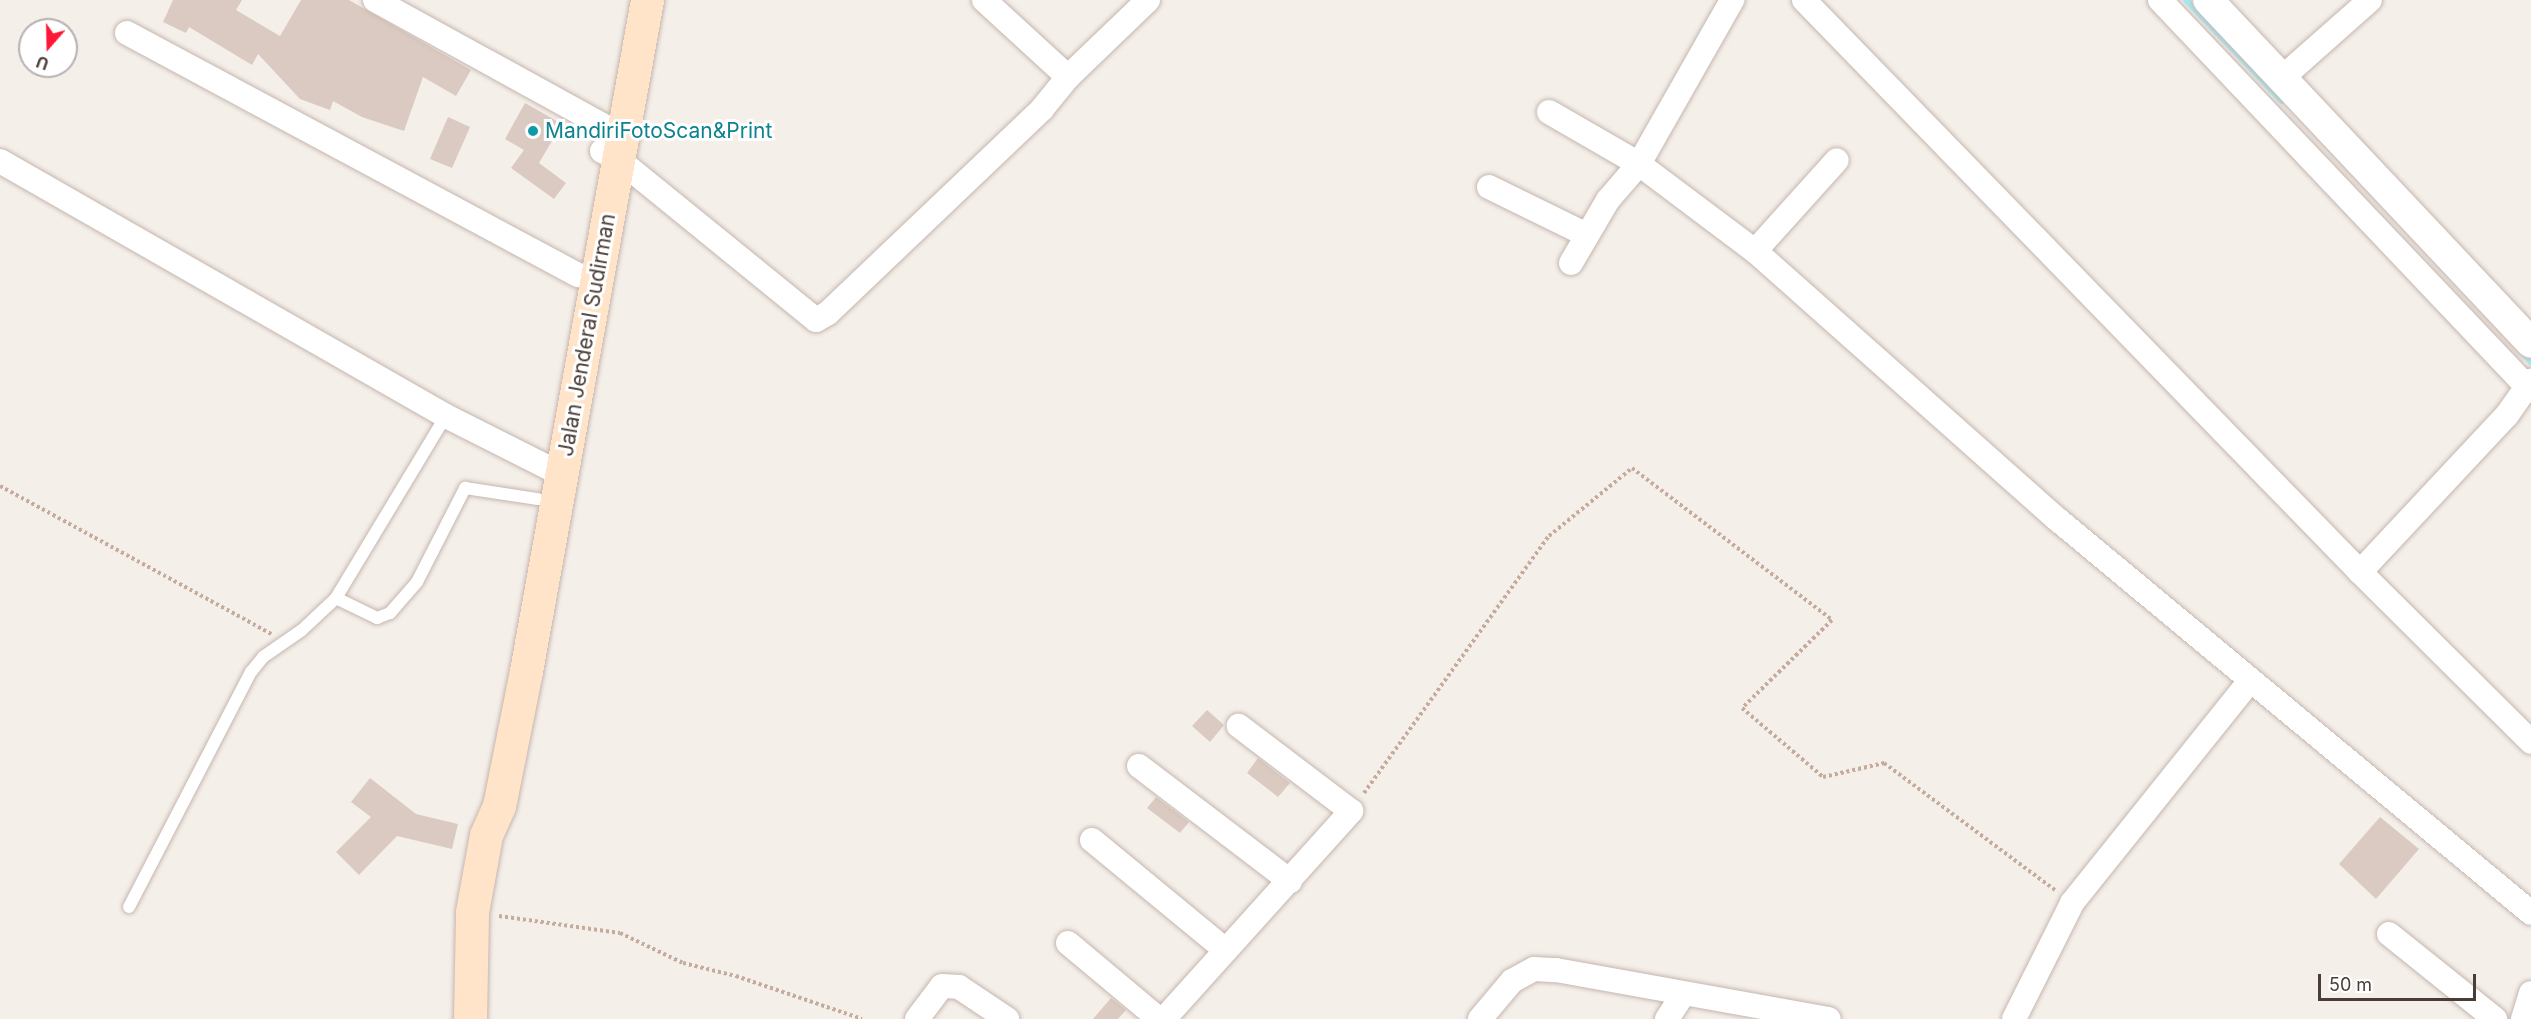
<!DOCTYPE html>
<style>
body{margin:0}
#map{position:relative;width:2531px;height:1019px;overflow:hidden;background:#f5efea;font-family:Inter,sans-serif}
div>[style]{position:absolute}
.stream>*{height:6px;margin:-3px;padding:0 3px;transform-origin:3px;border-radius:3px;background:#a4eaf4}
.building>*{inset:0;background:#dbcac1}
.path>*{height:4px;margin-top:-2px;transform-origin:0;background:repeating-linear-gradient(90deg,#c4ab9c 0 3px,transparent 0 6px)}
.roads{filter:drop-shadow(0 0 2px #c5b6ae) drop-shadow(0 0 2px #c5b6ae)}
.service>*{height:12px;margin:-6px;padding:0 6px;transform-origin:6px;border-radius:6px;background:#fff}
.minor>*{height:24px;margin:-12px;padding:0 12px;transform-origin:12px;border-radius:12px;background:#fff}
.tertiary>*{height:30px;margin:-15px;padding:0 15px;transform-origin:15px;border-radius:15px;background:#fff}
.secondary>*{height:33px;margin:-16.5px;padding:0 16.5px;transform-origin:16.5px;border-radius:16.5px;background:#ffe4ca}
.dots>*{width:16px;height:16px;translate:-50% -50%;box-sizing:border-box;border:3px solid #fff;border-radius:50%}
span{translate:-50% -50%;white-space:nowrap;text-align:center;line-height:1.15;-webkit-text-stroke:6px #fff;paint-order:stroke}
.culture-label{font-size:21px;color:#0d838f}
.left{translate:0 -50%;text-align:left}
.street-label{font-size:21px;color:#4a3d37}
.north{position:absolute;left:18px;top:18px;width:60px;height:60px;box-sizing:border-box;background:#fff;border:2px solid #b7b1af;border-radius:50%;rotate:200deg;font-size:16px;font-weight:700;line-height:24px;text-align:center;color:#4a3d37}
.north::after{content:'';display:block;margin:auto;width:21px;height:27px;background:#ff1735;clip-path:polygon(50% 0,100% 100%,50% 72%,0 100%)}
.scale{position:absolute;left:2318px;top:974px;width:158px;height:27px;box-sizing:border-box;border:3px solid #4a3d37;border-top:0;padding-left:8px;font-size:18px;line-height:21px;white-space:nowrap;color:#4a3d37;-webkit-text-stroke:4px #fff;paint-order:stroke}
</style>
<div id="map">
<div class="stream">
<div style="left:2186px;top:0;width:139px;rotate:46.5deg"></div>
<div style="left:2521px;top:351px;width:15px;rotate:48deg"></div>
</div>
<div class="building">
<div style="clip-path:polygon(173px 0,242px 0,236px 10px,280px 36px,301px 0,349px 0,471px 70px,456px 96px,423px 77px,404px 131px,362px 117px,333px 101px,330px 110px,300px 99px,258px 54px,252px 65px,189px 27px,186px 33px,163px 22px)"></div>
<div style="clip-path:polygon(525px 103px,562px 124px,539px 163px,566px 183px,554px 199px,511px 168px,524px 150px,505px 139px)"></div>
<div style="clip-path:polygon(448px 117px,470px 127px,452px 168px,430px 159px)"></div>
<div style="clip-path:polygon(1207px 710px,1224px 725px,1210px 742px,1192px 726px)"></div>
<div style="clip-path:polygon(1258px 758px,1290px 783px,1278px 797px,1247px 773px)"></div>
<div style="clip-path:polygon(370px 778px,416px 814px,458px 824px,452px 849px,397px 836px,359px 875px,336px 852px,371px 817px,351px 802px)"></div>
<div style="clip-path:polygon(1156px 797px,1189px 822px,1180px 833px,1147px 808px)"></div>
<div style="clip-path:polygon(2380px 817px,2419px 849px,2376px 899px,2339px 864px)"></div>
<div style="clip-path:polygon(1111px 998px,1126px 1010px,1118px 1019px,1093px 1019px)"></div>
</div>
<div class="path">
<div style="left:0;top:486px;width:309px;rotate:28.6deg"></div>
<div style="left:1364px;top:793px;width:317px;rotate:-54.3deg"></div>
<div style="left:1549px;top:536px;width:107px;rotate:-39.3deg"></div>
<div style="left:1632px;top:468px;width:251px;rotate:37.2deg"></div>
<div style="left:1832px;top:620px;width:126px;rotate:135.6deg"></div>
<div style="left:1742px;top:708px;width:106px;rotate:40.4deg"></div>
<div style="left:1823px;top:777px;width:63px;rotate:-12.9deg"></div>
<div style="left:1884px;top:763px;width:213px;rotate:36.6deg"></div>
<div style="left:499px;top:916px;width:122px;rotate:8deg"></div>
<div style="left:620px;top:933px;width:70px;rotate:25.5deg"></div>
<div style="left:683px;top:963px;width:55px;rotate:13.8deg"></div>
<div style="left:736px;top:976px;width:133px;rotate:18.8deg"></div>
</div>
<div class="roads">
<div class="service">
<div style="left:336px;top:598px;width:46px;rotate:26deg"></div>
<div style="left:377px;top:618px;width:14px;rotate:-21deg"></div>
<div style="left:390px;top:613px;width:41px;rotate:-48.9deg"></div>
<div style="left:417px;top:582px;width:106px;rotate:-62.9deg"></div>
<div style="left:465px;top:488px;width:74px;rotate:8.6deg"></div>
<div style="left:129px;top:907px;width:265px;rotate:-62.6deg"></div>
<div style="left:251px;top:672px;width:19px;rotate:-51deg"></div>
<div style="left:263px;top:657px;width:47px;rotate:-34.7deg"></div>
<div style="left:302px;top:630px;width:47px;rotate:-43.3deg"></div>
<div style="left:336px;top:598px;width:213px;rotate:-58.9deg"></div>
</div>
<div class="minor">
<div style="left:375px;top:0;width:261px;rotate:28.8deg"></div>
<div style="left:984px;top:0;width:114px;rotate:42.5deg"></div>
<div style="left:1804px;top:0;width:798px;rotate:45.81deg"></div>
<div style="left:2360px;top:572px;width:241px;rotate:44.8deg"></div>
<div style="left:2160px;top:0;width:539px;rotate:46.5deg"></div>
<div style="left:127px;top:33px;width:512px;rotate:28.22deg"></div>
<div style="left:2283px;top:77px;width:116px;rotate:-41.5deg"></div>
<div style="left:1549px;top:112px;width:104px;rotate:30deg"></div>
<div style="left:1639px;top:164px;width:145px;rotate:36.9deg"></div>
<div style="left:1755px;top:251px;width:404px;rotate:41.6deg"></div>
<div style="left:2057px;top:519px;width:616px;rotate:39.73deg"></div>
<div style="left:602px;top:151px;width:18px;rotate:27deg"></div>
<div style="left:618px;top:159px;width:255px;rotate:39.1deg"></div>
<div style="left:816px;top:320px;width:14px;rotate:-30deg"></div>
<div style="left:828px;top:313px;width:296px;rotate:-43.6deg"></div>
<div style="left:1042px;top:109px;width:41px;rotate:-50.9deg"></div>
<div style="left:1068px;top:77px;width:111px;rotate:-43.9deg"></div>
<div style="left:0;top:161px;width:514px;rotate:29.76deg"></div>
<div style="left:446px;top:416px;width:129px;rotate:26.8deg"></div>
<div style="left:1489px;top:187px;width:109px;rotate:26.1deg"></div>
<div style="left:1755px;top:251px;width:122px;rotate:-48deg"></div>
<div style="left:1571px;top:263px;width:73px;rotate:-59.6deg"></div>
<div style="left:1608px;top:200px;width:48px;rotate:-49.3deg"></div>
<div style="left:1639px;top:164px;width:189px;rotate:-60.4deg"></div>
<div style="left:2360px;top:572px;width:215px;rotate:-46.9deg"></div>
<div style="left:2507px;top:415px;width:42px;rotate:-54.8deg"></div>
<div style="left:1139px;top:766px;width:190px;rotate:37.3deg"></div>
<div style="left:1092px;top:840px;width:171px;rotate:39.5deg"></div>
<div style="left:2389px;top:934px;width:136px;rotate:38.7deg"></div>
<div style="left:1068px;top:943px;width:119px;rotate:39.9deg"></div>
<div style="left:917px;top:1019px;width:41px;rotate:-52.9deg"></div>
<div style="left:942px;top:986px;width:17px;rotate:3deg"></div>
<div style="left:959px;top:987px;width:58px;rotate:33.7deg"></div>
<div style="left:1164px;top:1019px;width:280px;rotate:-48deg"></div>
<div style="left:1351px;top:811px;width:141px;rotate:-142.8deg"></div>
<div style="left:1480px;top:1019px;width:50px;rotate:-49.9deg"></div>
<div style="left:1512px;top:981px;width:25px;rotate:-29deg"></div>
<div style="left:1534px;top:969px;width:22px;rotate:3deg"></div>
<div style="left:1556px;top:970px;width:277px;rotate:10.2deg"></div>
<div style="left:1667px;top:1019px;width:30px;rotate:-57deg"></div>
<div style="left:2014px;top:1019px;width:130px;rotate:-63.4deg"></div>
<div style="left:2072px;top:903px;width:283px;rotate:-51.3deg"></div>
<div style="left:2523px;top:1019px;width:27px;rotate:-73deg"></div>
</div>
<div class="tertiary">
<div style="left:2208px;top:0;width:471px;rotate:46.7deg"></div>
</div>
<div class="secondary">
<div style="left:470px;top:1019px;width:107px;rotate:-88.9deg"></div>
<div style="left:472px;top:912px;width:78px;rotate:-79.7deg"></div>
<div style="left:486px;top:835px;width:32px;rotate:-66deg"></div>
<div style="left:499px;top:806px;width:138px;rotate:-78.7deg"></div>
<div style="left:526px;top:671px;width:682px;rotate:-79.78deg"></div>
</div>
</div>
<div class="dots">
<div style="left:533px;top:131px;background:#0f9aa8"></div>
</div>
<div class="culture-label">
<span class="left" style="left:545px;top:131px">MandiriFotoScan&amp;Print</span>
</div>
<div class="street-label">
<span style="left:587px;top:335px;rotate:-80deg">Jalan Jenderal Sudirman</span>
</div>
<div class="north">U</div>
<div class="scale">50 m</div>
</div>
